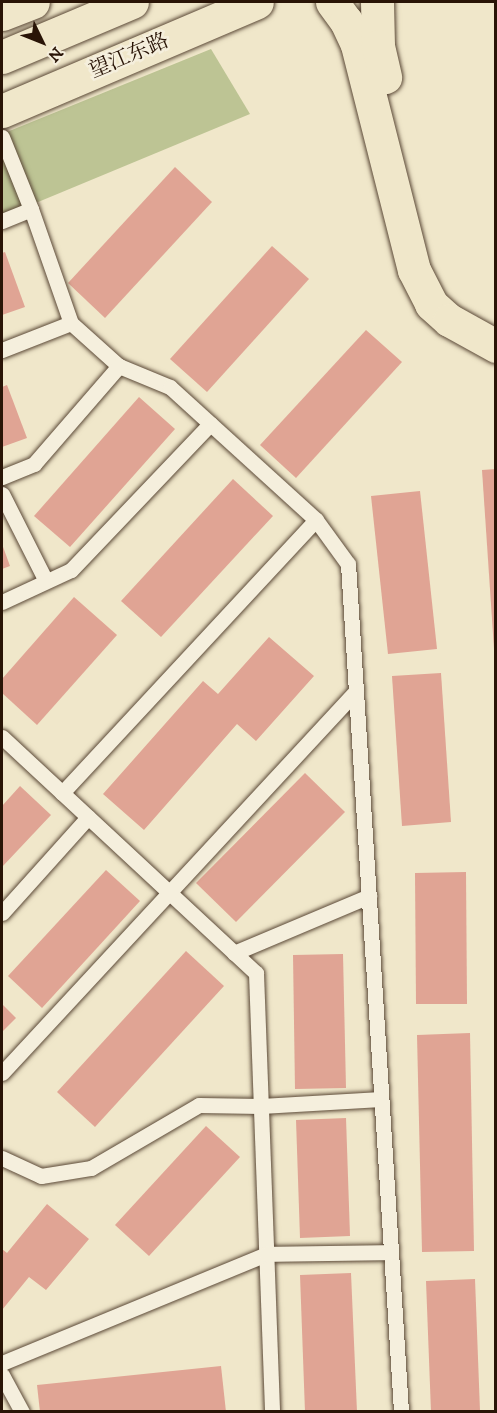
<!DOCTYPE html>
<meta charset="utf-8">
<style>
body{margin:0}
#map{position:relative;width:497px;height:1413px;overflow:hidden;background:#f0e7ca;font-family:"IM FELL DW Pica","Noto Serif SC",serif}
div>[style]{position:absolute}
.green>*{inset:0;background:#bdc494}
.building>*{inset:0;background:#e0a494}
.roads{filter:drop-shadow(0 0 2px #5b4937) drop-shadow(0 0 2px #5b4937)}
.lane>*{height:15px;margin:-7.5px;padding:0 7.5px;transform-origin:7.5px;border-radius:7.5px;background:#f5efdd}
.primary>*{height:33px;margin:-16.5px;padding:0 16.5px;transform-origin:16.5px;border-radius:16.5px;background:#f0e7ca}
.highway>*{height:33px;margin:-16.5px;padding:0 16.5px;transform-origin:16.5px;border-radius:16.5px;background:#f0e7ca}
span{translate:-50% -50%;white-space:nowrap;text-align:center;line-height:1.15;-webkit-text-stroke:5px #f5efdd;paint-order:stroke}
.street-label{font-size:21px;color:#291406}
.frame{position:absolute;inset:0;border:3px solid #291406;pointer-events:none}
.north{position:absolute;left:12px;top:12px;width:60px;height:60px;-webkit-text-stroke:4px #f5efdd;paint-order:stroke;rotate:133deg;font-size:16px;font-weight:700;line-height:24px;text-align:center;color:#291406}
.north::after{content:'';display:block;margin:auto;width:21px;height:27px;background:#291406;clip-path:polygon(50% 0,100% 100%,50% 72%,0 100%)}
</style>
<div id="map">
<div class="green">
<div style="clip-path:polygon(211px 49px,250px 114px,2px 217px,2px 134px)"></div>
</div>
<div class="building">
<div style="clip-path:polygon(175px 167px,212px 202px,105px 318px,68px 283px)"></div>
<div style="clip-path:polygon(272px 246px,309px 279px,207px 392px,170px 359px)"></div>
<div style="clip-path:polygon(5px 252px,25px 307px,2px 315px,2px 253px)"></div>
<div style="clip-path:polygon(366px 330px,402px 362px,296px 478px,260px 445px)"></div>
<div style="clip-path:polygon(7px 385px,27px 438px,2px 447px,2px 387px)"></div>
<div style="clip-path:polygon(139px 397px,175px 429px,70px 547px,34px 516px)"></div>
<div style="clip-path:polygon(496px 469px,496px 649px,494px 649px,482px 470px)"></div>
<div style="clip-path:polygon(233px 479px,273px 516px,161px 637px,121px 601px)"></div>
<div style="clip-path:polygon(420px 491px,437px 649px,388px 654px,371px 496px)"></div>
<div style="clip-path:polygon(2px 544px,10px 566px,2px 569px)"></div>
<div style="clip-path:polygon(74px 597px,117px 635px,37px 725px,2px 693px,2px 679px)"></div>
<div style="clip-path:polygon(269px 637px,314px 676px,256px 741px,237px 724px,144px 830px,103px 794px,203px 681px,218px 694px)"></div>
<div style="clip-path:polygon(441px 673px,451px 822px,402px 826px,392px 676px)"></div>
<div style="clip-path:polygon(305px 773px,345px 812px,236px 922px,196px 883px)"></div>
<div style="clip-path:polygon(20px 786px,51px 815px,2px 867px,2px 806px)"></div>
<div style="clip-path:polygon(106px 870px,140px 901px,42px 1008px,8px 976px)"></div>
<div style="clip-path:polygon(466px 872px,467px 1004px,416px 1004px,415px 873px)"></div>
<div style="clip-path:polygon(186px 951px,224px 986px,95px 1127px,57px 1092px)"></div>
<div style="clip-path:polygon(343px 954px,346px 1088px,295px 1089px,293px 955px)"></div>
<div style="clip-path:polygon(2px 1004px,16px 1018px,2px 1032px)"></div>
<div style="clip-path:polygon(470px 1033px,474px 1251px,422px 1252px,417px 1035px)"></div>
<div style="clip-path:polygon(346px 1118px,350px 1236px,300px 1238px,296px 1120px)"></div>
<div style="clip-path:polygon(206px 1126px,240px 1157px,149px 1256px,115px 1225px)"></div>
<div style="clip-path:polygon(47px 1204px,89px 1239px,46px 1290px,29px 1277px,2px 1310px,2px 1249px,7px 1253px)"></div>
<div style="clip-path:polygon(351px 1273px,357px 1412px,305px 1412px,300px 1275px)"></div>
<div style="clip-path:polygon(475px 1279px,480px 1411px,431px 1412px,426px 1281px)"></div>
<div style="clip-path:polygon(221px 1366px,226px 1412px,40px 1412px,37px 1385px)"></div>
</div>
<div class="roads">
<div class="lane">
<div style="left:2px;top:137px;width:78px;rotate:68.1deg"></div>
<div style="left:31px;top:209px;width:121px;rotate:70.7deg"></div>
<div style="left:71px;top:323px;width:64px;rotate:41.9deg"></div>
<div style="left:119px;top:366px;width:55px;rotate:22.4deg"></div>
<div style="left:170px;top:387px;width:197px;rotate:42.3deg"></div>
<div style="left:316px;top:520px;width:54px;rotate:54deg"></div>
<div style="left:348px;top:564px;width:850px;rotate:86.42deg"></div>
<div style="left:2px;top:221px;width:31px;rotate:-22deg"></div>
<div style="left:2px;top:350px;width:74px;rotate:-21.4deg"></div>
<div style="left:2px;top:477px;width:35px;rotate:-22deg"></div>
<div style="left:34px;top:464px;width:130px;rotate:-49.1deg"></div>
<div style="left:2px;top:494px;width:97px;rotate:63.2deg"></div>
<div style="left:2px;top:602px;width:76px;rotate:-24.9deg"></div>
<div style="left:71px;top:570px;width:202px;rotate:-46.4deg"></div>
<div style="left:2px;top:737px;width:347px;rotate:42.9deg"></div>
<div style="left:256px;top:973px;width:439px;rotate:87.9deg"></div>
<div style="left:62px;top:793px;width:373px;rotate:-47.1deg"></div>
<div style="left:2px;top:913px;width:129px;rotate:-48.1deg"></div>
<div style="left:234px;top:953px;width:147px;rotate:-22.9deg"></div>
<div style="left:2px;top:1073px;width:521px;rotate:-47.18deg"></div>
<div style="left:2px;top:1158px;width:43px;rotate:24.8deg"></div>
<div style="left:41px;top:1176px;width:51px;rotate:-9.1deg"></div>
<div style="left:91px;top:1168px;width:125px;rotate:-30.3deg"></div>
<div style="left:199px;top:1105px;width:62px;rotate:0.9deg"></div>
<div style="left:261px;top:1106px;width:120px;rotate:-3.3deg"></div>
<div style="left:2px;top:1363px;width:286px;rotate:-22.4deg"></div>
<div style="left:266px;top:1254px;width:125px;rotate:-0.9deg"></div>
<div style="left:2px;top:1375px;width:42px;rotate:61.6deg"></div>
</div>
<div class="primary">
<div style="left:2px;top:111px;width:277px;rotate:-23.1deg"></div>
</div>
<div class="highway">
<div style="left:332px;top:2px;width:24px;rotate:54deg"></div>
<div style="left:346px;top:21px;width:26px;rotate:65deg"></div>
<div style="left:357px;top:45px;width:232px;rotate:75.8deg"></div>
<div style="left:414px;top:270px;width:38px;rotate:63deg"></div>
<div style="left:431px;top:304px;width:24px;rotate:42deg"></div>
<div style="left:449px;top:320px;width:54px;rotate:29deg"></div>
<div style="left:377px;top:2px;width:44px;rotate:88.7deg"></div>
<div style="left:378px;top:46px;width:32px;rotate:77deg"></div>
<div style="left:2px;top:14px;width:33px;rotate:-21deg"></div>
<div style="left:2px;top:57px;width:141px;rotate:-22.9deg"></div>
</div>
</div>
<div class="street-label">
<span style="left:129px;top:56px;rotate:-23deg">望江东路</span>
</div>
<div class="frame"></div>
<div class="north">N</div>
</div>
